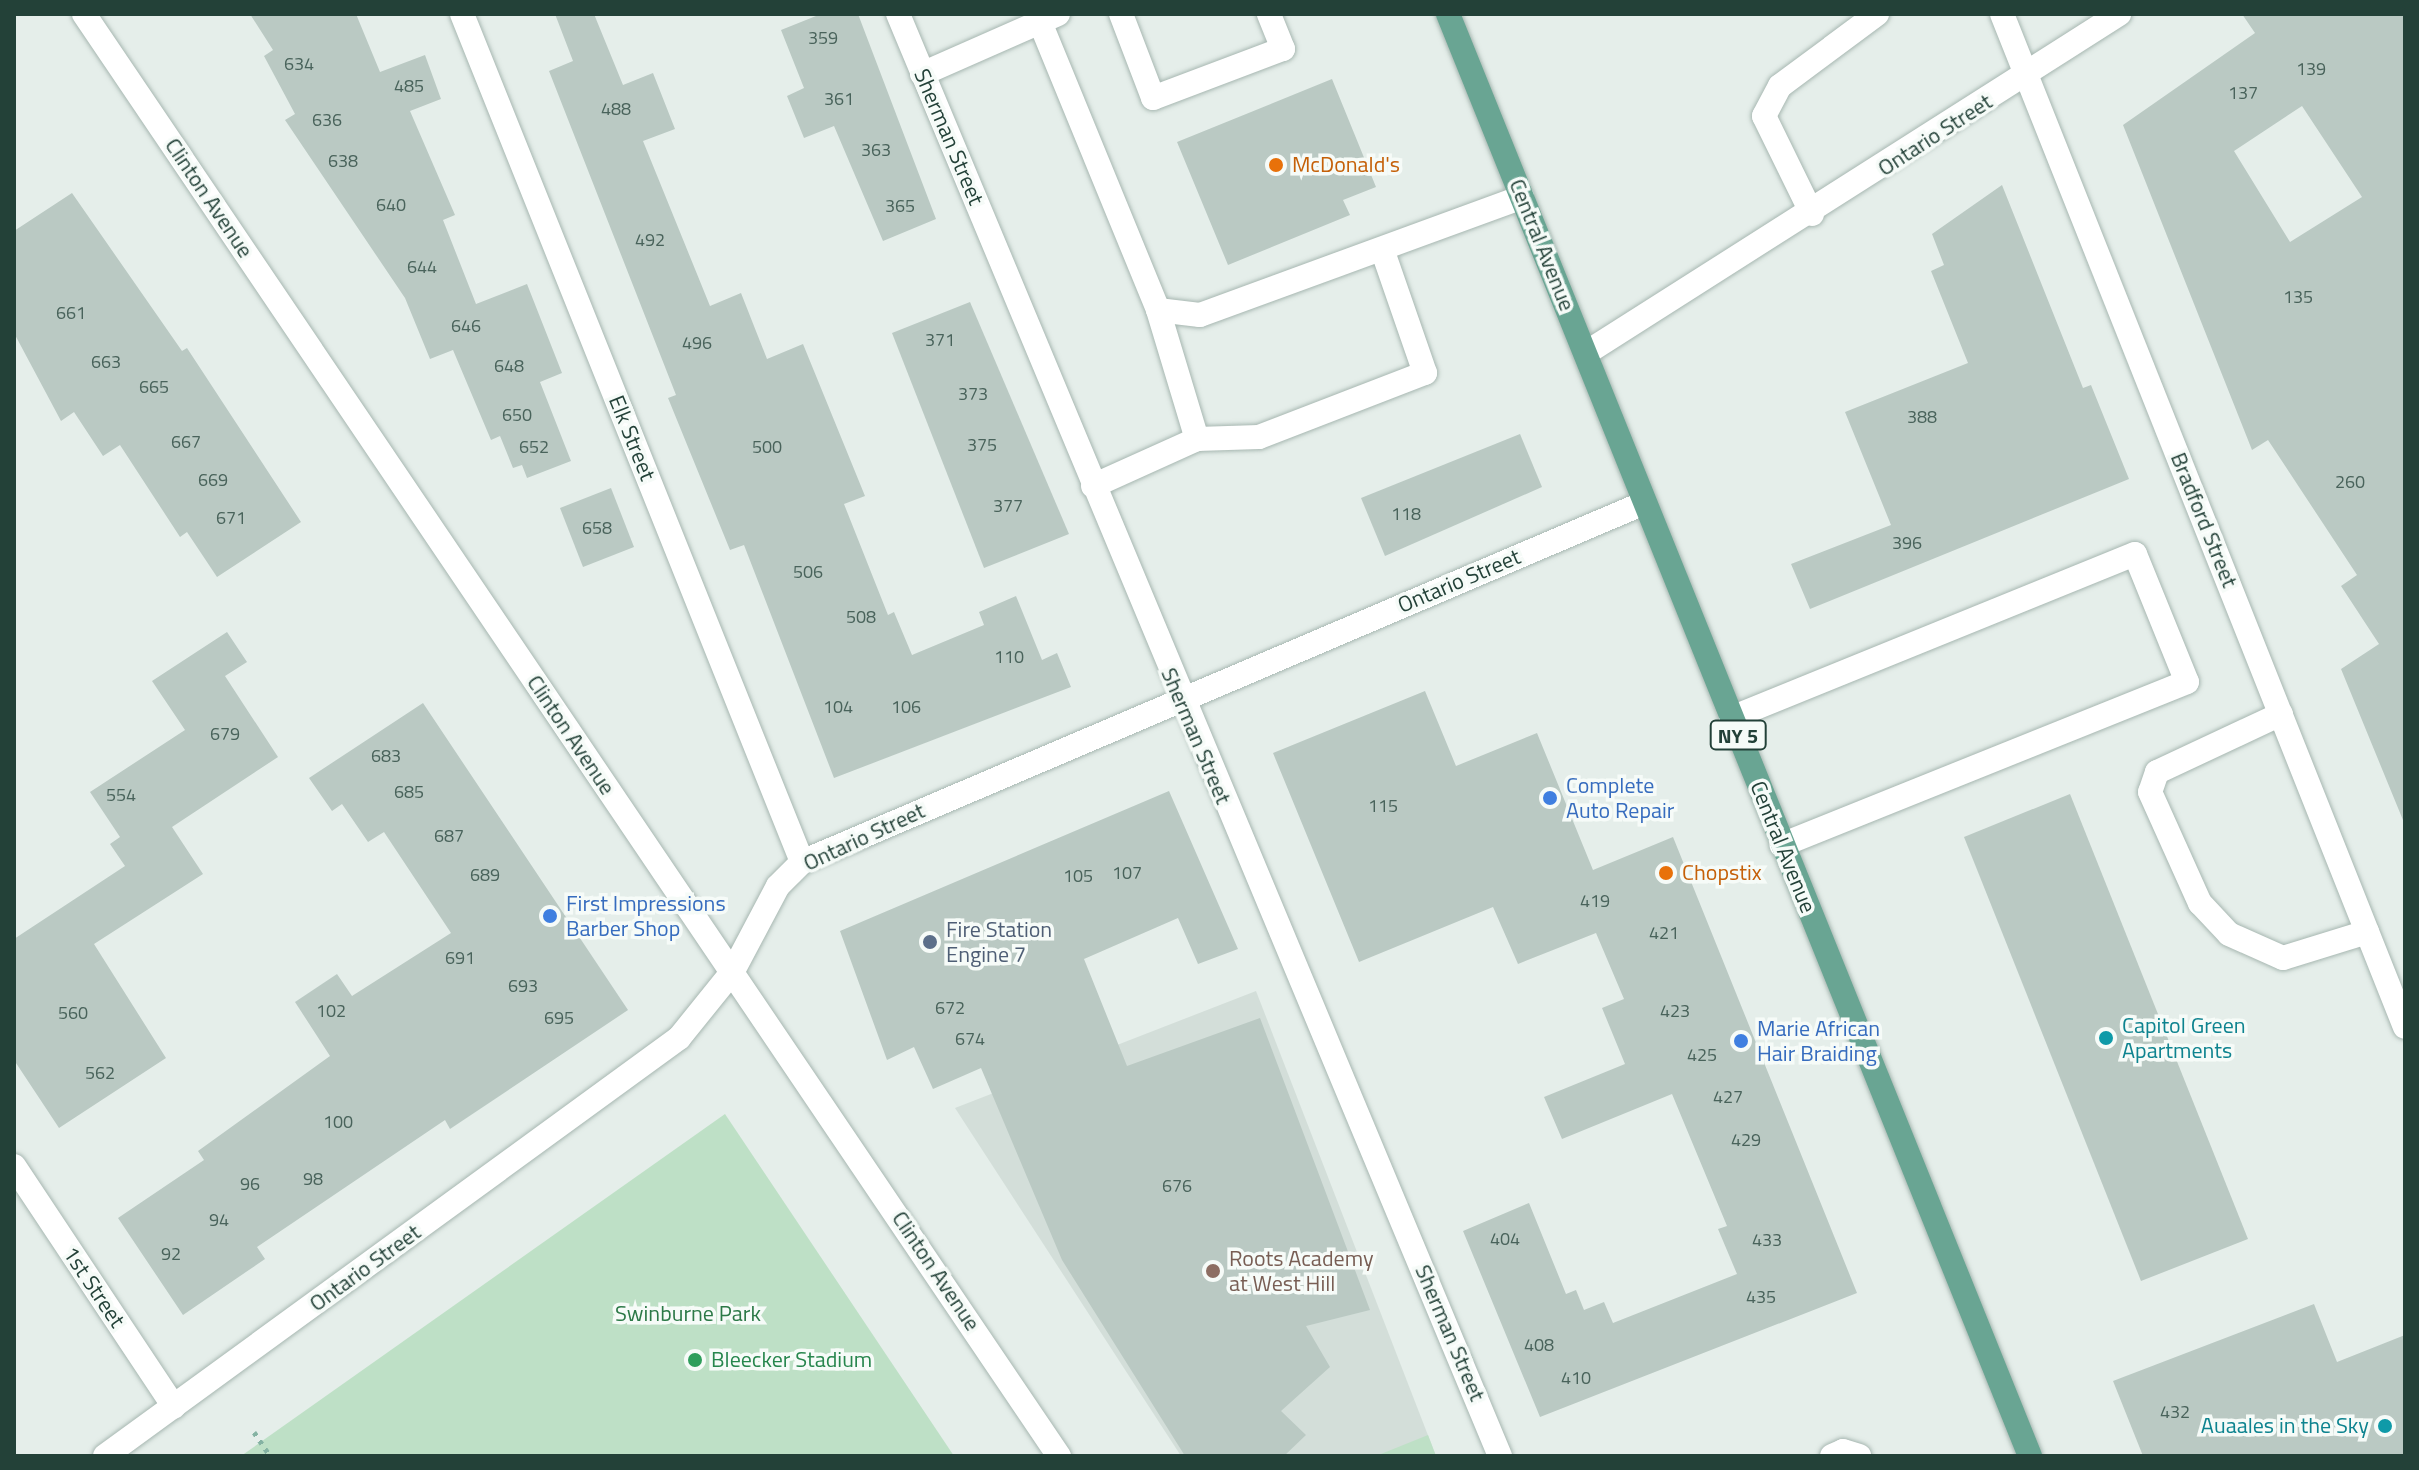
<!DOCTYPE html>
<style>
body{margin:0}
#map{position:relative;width:2419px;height:1470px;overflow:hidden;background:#e5eeea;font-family:"Titillium Web",sans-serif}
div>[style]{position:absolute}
.built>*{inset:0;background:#d3ded9}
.green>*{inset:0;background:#bee0c6}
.building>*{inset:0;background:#bac9c3}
.path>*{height:5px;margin-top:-2.5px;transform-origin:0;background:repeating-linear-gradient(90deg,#85b3a3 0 4px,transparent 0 10px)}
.roads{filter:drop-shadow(0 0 2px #a7b7b1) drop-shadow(0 0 2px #a7b7b1)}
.minor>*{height:24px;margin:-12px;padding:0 12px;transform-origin:12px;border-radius:12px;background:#fff}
.major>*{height:24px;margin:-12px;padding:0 12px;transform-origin:12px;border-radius:12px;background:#69a593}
.dots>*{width:22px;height:22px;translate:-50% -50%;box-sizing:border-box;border:4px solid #f6fbf8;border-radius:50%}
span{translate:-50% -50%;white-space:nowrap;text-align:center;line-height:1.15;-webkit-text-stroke:7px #f6fbf8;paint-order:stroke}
.number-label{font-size:18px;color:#49635b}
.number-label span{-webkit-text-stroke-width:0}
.shield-label span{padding:2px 6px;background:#f6fbf8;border:2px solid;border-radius:6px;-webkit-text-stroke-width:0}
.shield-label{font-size:20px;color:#234138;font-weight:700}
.street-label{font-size:22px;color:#234138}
.food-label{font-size:22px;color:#c56008}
.left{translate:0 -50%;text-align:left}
.shop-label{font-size:22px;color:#366cbe}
.service-label{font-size:22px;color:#4e5e75}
.culture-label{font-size:22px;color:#0d838f}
.right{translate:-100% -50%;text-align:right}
.education-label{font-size:22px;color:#785e54}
.park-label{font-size:22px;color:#2c7947}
.leisure-label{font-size:22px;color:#27864d}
.frame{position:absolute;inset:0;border:16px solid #234138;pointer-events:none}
</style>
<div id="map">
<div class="built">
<div style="clip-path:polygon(1256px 991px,1436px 1456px,1181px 1456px,955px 1108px)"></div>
</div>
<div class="green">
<div style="clip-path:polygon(725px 1114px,954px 1456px,241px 1456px)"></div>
<div style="clip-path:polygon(1428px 1435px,1436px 1456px,1376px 1456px)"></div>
</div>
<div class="building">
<div style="clip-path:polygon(250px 14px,356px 14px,380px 72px,425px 55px,441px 99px,410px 111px,455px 215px,443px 220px,476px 304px,527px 284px,562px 373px,540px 382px,571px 461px,527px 478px,522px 465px,513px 468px,500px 436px,491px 440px,453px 350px,430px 359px,405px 298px,285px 120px,295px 114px,264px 56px,273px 50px)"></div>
<div style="clip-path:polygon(555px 14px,594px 14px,623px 85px,653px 73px,675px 129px,643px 141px,710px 306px,741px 293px,767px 359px,803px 344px,865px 496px,844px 504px,888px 615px,894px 612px,912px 655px,984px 625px,979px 612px,1016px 596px,1042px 660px,1057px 653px,1071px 687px,834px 778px,744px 545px,730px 550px,668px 398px,676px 395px,549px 71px,573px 61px)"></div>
<div style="clip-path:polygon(821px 14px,858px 14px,936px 219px,883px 241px,834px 126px,804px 138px,787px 96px,804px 88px,781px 30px)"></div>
<div style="clip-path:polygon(evenodd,2242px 14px,2405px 14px,2405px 825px,2341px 669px,2379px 644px,2341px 586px,2357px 575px,2268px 440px,2252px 450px,2123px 125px,2255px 33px,2242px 14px,2302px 106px,2362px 197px,2290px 242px,2234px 151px,2302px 106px)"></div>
<div style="clip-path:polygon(1332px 79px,1376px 187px,1343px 200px,1350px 215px,1228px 265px,1177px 142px)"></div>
<div style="clip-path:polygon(2002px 185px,2083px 388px,2091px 385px,2129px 479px,1810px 609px,1791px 564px,1891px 525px,1845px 412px,1968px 363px,1931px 271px,1944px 265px,1932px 234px)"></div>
<div style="clip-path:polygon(72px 193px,182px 351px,187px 348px,301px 522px,217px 577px,187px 532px,180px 537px,120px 445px,103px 456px,74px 412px,61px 421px,14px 333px,14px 231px)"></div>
<div style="clip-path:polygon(970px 302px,1069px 534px,984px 568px,892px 333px)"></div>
<div style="clip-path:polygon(1520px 434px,1542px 487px,1385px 556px,1361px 498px)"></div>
<div style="clip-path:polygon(611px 488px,634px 547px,583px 567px,560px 508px)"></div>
<div style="clip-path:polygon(227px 632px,247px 662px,225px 676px,278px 757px,172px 827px,203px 874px,94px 944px,166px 1058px,59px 1128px,14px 1060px,14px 939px,125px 866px,110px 844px,120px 837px,90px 792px,185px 730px,152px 681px)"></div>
<div style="clip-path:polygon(1425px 691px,1456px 766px,1537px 733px,1593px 870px,1673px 837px,1857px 1293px,1540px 1417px,1463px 1231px,1529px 1203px,1566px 1294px,1576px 1290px,1584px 1310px,1604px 1302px,1613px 1323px,1737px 1274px,1718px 1229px,1727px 1226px,1672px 1094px,1562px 1139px,1544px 1097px,1625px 1064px,1602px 1008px,1624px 999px,1596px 933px,1518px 964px,1493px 907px,1359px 962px,1273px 753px)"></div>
<div style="clip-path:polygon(423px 703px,628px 1010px,450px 1129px,445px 1120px,257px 1247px,265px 1259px,183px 1315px,118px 1218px,204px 1160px,198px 1151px,330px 1056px,295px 1002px,337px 974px,352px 996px,451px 933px,384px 832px,368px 842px,342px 804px,332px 811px,309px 778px)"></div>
<div style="clip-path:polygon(1169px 791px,1238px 949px,1198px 964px,1178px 918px,1084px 959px,1127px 1066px,1260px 1018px,1370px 1310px,1306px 1326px,1330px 1367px,1281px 1411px,1306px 1435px,1284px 1456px,1185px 1456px,1062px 1260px,981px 1068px,933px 1089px,914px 1047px,887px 1060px,840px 931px)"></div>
<div style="clip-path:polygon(2070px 794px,2248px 1239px,2141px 1281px,1964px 837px)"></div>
<div style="clip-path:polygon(2314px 1304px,2337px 1362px,2405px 1335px,2405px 1456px,2143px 1456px,2113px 1381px)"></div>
</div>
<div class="path">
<div style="left:254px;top:1432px;width:29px;rotate:56deg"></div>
</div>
<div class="roads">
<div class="minor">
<div style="left:84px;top:14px;width:1741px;rotate:55.94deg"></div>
<div style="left:462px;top:14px;width:914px;rotate:68.15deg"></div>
<div style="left:898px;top:14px;width:1563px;rotate:67.34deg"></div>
<div style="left:1058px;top:14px;width:20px;rotate:156deg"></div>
<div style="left:1040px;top:22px;width:311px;rotate:67.7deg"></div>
<div style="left:1158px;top:310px;width:42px;rotate:6.8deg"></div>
<div style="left:1200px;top:315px;width:343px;rotate:-20.1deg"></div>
<div style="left:1121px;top:14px;width:90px;rotate:69.1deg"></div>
<div style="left:1153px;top:98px;width:139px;rotate:-20.7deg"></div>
<div style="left:1283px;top:49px;width:38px;rotate:-112deg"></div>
<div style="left:2002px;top:14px;width:1090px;rotate:68.31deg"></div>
<div style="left:922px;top:74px;width:129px;rotate:-23.8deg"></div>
<div style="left:1812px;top:214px;width:109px;rotate:-116.1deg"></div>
<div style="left:1764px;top:116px;width:34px;rotate:-62deg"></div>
<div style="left:1780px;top:86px;width:121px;rotate:-36.6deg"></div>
<div style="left:1158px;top:310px;width:135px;rotate:73.2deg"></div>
<div style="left:1586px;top:353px;width:632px;rotate:-32.46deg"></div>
<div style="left:1093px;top:486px;width:114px;rotate:-24.3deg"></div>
<div style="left:1197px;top:439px;width:62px;rotate:-1.8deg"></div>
<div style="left:1259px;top:437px;width:178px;rotate:-21.1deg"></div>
<div style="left:1425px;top:373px;width:131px;rotate:-109.1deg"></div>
<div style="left:2281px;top:714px;width:137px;rotate:154.9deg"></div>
<div style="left:2157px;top:772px;width:21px;rotate:109deg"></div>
<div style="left:2150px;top:792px;width:122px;rotate:65.8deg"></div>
<div style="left:2200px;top:903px;width:42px;rotate:46.9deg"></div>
<div style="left:2229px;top:934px;width:59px;rotate:24deg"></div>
<div style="left:2283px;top:958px;width:88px;rotate:-17.2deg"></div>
<div style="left:1731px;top:718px;width:436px;rotate:-22.1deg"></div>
<div style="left:2135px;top:554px;width:138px;rotate:67.9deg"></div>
<div style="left:2187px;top:682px;width:437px;rotate:158.1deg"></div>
<div style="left:14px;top:1166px;width:289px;rotate:56.4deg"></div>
<div style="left:105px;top:1456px;width:710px;rotate:-36.06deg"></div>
<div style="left:679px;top:1038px;width:86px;rotate:-51.1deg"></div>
<div style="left:733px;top:971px;width:96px;rotate:-62.1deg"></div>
<div style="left:778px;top:886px;width:34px;rotate:-45deg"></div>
<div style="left:802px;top:862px;width:915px;rotate:-23.09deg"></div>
<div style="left:1832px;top:1456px;width:12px;rotate:-24deg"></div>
<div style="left:1843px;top:1451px;width:17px;rotate:17deg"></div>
</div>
<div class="major">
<div style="left:1448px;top:14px;width:1555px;rotate:68.02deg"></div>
</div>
</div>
<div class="dots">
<div style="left:1276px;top:165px;background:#e8710a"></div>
<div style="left:1550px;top:798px;background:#3f7fe0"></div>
<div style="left:1666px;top:873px;background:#e8710a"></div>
<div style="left:550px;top:916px;background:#3f7fe0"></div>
<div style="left:930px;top:942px;background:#5c6f8a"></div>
<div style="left:2106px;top:1038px;background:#0f9aa8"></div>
<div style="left:1741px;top:1041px;background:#3f7fe0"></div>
<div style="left:1213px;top:1271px;background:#8d6e63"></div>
<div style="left:695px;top:1360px;background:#2e9e5b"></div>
<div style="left:2385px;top:1426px;background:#0f9aa8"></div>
</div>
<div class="number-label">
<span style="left:823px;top:38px">359</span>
<span style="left:299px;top:64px">634</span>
<span style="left:2311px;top:69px">139</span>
<span style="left:409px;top:86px">485</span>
<span style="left:2243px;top:93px">137</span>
<span style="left:839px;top:99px">361</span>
<span style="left:616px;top:109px">488</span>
<span style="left:327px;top:120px">636</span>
<span style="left:876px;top:150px">363</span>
<span style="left:343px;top:161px">638</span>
<span style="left:391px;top:205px">640</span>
<span style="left:900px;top:206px">365</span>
<span style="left:650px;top:240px">492</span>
<span style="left:422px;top:267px">644</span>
<span style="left:2298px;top:297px">135</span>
<span style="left:71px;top:313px">661</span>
<span style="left:466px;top:326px">646</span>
<span style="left:940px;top:340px">371</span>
<span style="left:697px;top:343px">496</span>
<span style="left:106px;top:362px">663</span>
<span style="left:509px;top:366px">648</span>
<span style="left:154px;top:387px">665</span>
<span style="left:973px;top:394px">373</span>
<span style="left:517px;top:415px">650</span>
<span style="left:1922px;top:417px">388</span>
<span style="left:186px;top:442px">667</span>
<span style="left:982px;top:445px">375</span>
<span style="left:534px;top:447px">652</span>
<span style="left:767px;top:447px">500</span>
<span style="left:213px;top:480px">669</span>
<span style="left:2350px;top:482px">260</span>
<span style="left:1008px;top:506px">377</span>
<span style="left:1406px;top:514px">118</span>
<span style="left:231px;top:518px">671</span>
<span style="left:597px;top:528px">658</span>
<span style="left:1907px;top:543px">396</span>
<span style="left:808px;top:572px">506</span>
<span style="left:861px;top:617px">508</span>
<span style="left:1009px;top:657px">110</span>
<span style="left:838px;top:707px">104</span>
<span style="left:906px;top:707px">106</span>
<span style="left:225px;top:734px">679</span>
<span style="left:386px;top:756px">683</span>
<span style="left:409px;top:792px">685</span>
<span style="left:121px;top:795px">554</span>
<span style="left:1383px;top:806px">115</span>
<span style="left:449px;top:836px">687</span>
<span style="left:1127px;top:873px">107</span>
<span style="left:485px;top:875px">689</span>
<span style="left:1078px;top:876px">105</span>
<span style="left:1595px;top:901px">419</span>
<span style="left:1664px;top:933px">421</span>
<span style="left:460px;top:958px">691</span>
<span style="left:523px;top:986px">693</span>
<span style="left:950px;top:1008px">672</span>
<span style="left:331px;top:1011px">102</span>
<span style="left:1675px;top:1011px">423</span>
<span style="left:73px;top:1013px">560</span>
<span style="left:559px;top:1018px">695</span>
<span style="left:970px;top:1039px">674</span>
<span style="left:1702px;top:1055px">425</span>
<span style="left:100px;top:1073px">562</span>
<span style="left:1728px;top:1097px">427</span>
<span style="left:338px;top:1122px">100</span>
<span style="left:1746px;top:1140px">429</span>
<span style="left:313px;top:1179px">98</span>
<span style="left:250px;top:1184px">96</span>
<span style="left:1177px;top:1186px">676</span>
<span style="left:219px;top:1220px">94</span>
<span style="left:1505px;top:1239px">404</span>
<span style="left:1767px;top:1240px">433</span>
<span style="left:171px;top:1254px">92</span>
<span style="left:1761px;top:1297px">435</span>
<span style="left:1539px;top:1345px">408</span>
<span style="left:1576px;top:1378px">410</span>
<span style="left:2175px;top:1412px">432</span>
</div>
<div class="shield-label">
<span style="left:1738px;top:735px">NY 5</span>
</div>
<div class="street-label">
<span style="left:1935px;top:135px;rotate:-33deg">Ontario Street</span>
<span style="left:949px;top:137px;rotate:67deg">Sherman Street</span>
<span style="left:209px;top:198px;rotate:56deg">Clinton Avenue</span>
<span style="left:1542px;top:245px;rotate:68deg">Central Avenue</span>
<span style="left:632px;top:438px;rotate:68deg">Elk Street</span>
<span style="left:2204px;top:520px;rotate:68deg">Bradford Street</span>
<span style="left:1459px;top:581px;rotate:-23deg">Ontario Street</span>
<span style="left:571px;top:735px;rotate:56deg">Clinton Avenue</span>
<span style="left:1196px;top:736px;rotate:67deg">Sherman Street</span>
<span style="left:864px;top:837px;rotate:-25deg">Ontario Street</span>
<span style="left:1783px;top:847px;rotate:68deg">Central Avenue</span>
<span style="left:365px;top:1268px;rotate:-36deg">Ontario Street</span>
<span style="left:936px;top:1271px;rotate:56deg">Clinton Avenue</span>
<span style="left:94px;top:1287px;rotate:56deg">1st Street</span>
<span style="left:1450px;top:1333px;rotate:67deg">Sherman Street</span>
</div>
<div class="food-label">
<span class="left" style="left:1292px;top:165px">McDonald's</span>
<span class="left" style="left:1682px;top:873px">Chopstix</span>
</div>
<div class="shop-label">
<span class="left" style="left:1566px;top:798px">Complete<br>Auto Repair</span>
<span class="left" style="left:566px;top:916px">First Impressions<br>Barber Shop</span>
<span class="left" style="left:1757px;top:1041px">Marie African<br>Hair Braiding</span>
</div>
<div class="service-label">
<span class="left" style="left:946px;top:942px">Fire Station<br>Engine 7</span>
</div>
<div class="culture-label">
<span class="left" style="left:2122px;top:1038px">Capitol Green<br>Apartments</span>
<span class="right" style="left:2369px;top:1426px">Auaales in the Sky</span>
</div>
<div class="education-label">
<span class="left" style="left:1229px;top:1271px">Roots Academy<br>at West Hill</span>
</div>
<div class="park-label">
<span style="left:688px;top:1314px">Swinburne Park</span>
</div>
<div class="leisure-label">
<span class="left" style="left:711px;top:1360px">Bleecker Stadium</span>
</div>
<div class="frame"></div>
</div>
